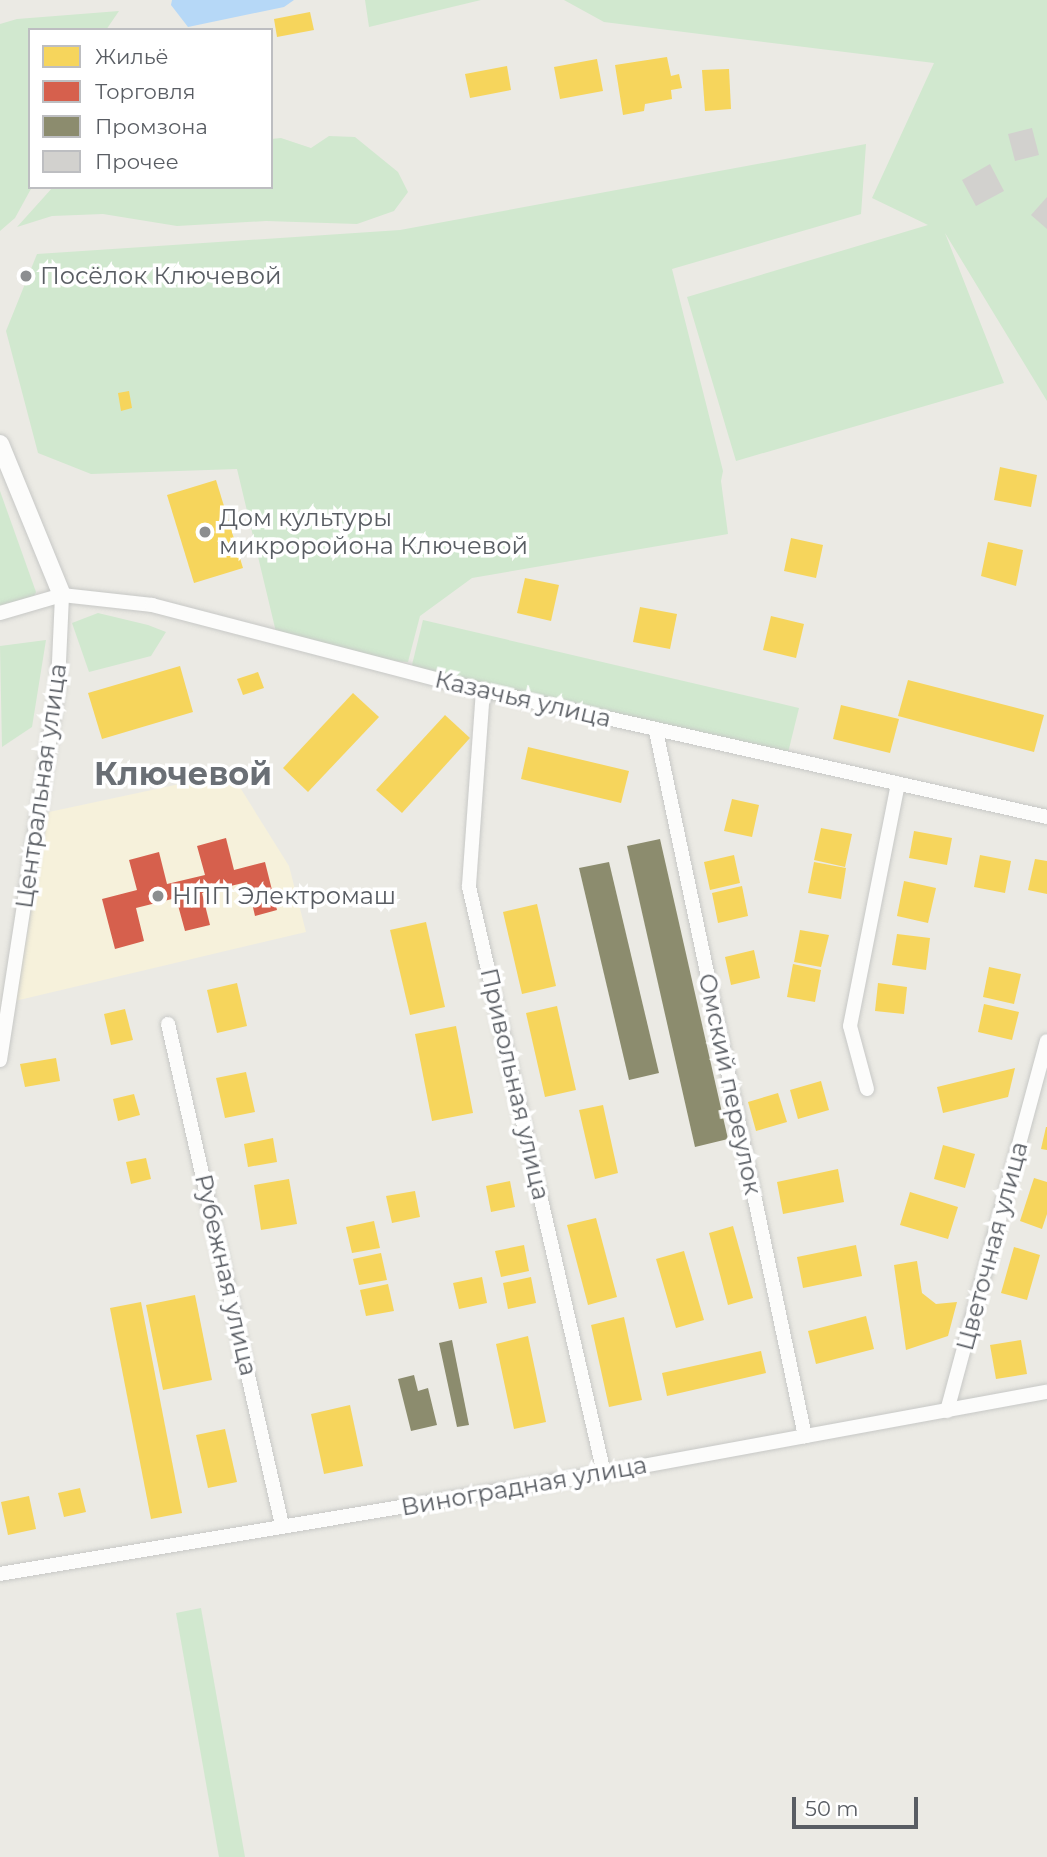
<!DOCTYPE html>
<meta charset="utf-8">
<style>
body{margin:0}
#map{position:relative;width:1047px;height:1857px;overflow:hidden;background:#ebeae4;font-family:Montserrat,sans-serif}
div>[style]{position:absolute}
.commercial>*{inset:0;background:#f6f1db}
.green>*{inset:0;background:#d1e8cf}
.water>*{inset:0;background:#b6d8f7}
.homes>*{inset:0;background:#f6d55c}
.shops>*{inset:0;background:#d6604d}
.industry>*{inset:0;background:#8c8c6e}
.building>*{inset:0;background:#d2d1ce}
.roads{filter:drop-shadow(0 0 2px #c7c8c6) drop-shadow(0 0 2px #c7c8c6)}
.minor>*{height:14px;margin:-7px;padding:0 7px;transform-origin:7px;border-radius:7px;background:#fcfcfb}
.tertiary>*{height:18px;margin:-9px;padding:0 9px;transform-origin:9px;border-radius:9px;background:#fcfcfb}
.dots>*{width:19px;height:19px;translate:-50% -50%;box-sizing:border-box;border:4px solid #fff;border-radius:50%}
span{translate:-50% -50%;white-space:nowrap;text-align:center;line-height:1.15;-webkit-text-stroke:7px #fff;paint-order:stroke}
.poi-label{font-size:24px;color:#595d63}
.left{translate:0 -50%;text-align:left}
.street-label{font-size:24px;color:#595d63}
.district-label{font-size:32px;color:#6a6f75;font-weight:700}
.legend{position:absolute;left:28px;top:28px;width:245px;height:161px;box-sizing:border-box;background:#fff;border:2px solid #bdbec1;margin:0;padding:9px 12px;list-style:none;font-size:21px;color:#595d63}
.legend li{display:flex;align-items:center;gap:14px;height:35px}
.legend b{width:35px;border:2px solid #bdbec1}
.scale{position:absolute;left:792px;top:1797px;width:126px;height:32px;box-sizing:border-box;border:4px solid #595d63;border-top:0;padding-left:9px;font-size:21px;line-height:24px;white-space:nowrap;color:#595d63;-webkit-text-stroke:5px #fff;paint-order:stroke}
</style>
<div id="map">
<div class="commercial">
<div style="clip-path:polygon(231px 773px,289px 866px,306px 932px,15px 1001px,49px 812px)"></div>
</div>
<div class="green">
<div style="clip-path:polygon(365px 0,481px 0,369px 27px)"></div>
<div style="clip-path:polygon(564px 0,1047px 0,1047px 401px,945px 233px,1004px 383px,736px 461px,687px 297px,928px 225px,872px 198px,934px 63px,604px 22px)"></div>
<div style="clip-path:polygon(119px 11px,106px 30px,30px 30px,30px 187px,32px 187px,15px 218px,0 231px,0 24px,17px 19px)"></div>
<div style="clip-path:polygon(329px 136px,355px 137px,398px 172px,408px 192px,394px 211px,357px 224px,266px 221px,177px 226px,103px 214px,52px 216px,17px 227px,53px 187px,271px 187px,271px 139px,281px 138px,311px 148px)"></div>
<div style="clip-path:polygon(866px 144px,861px 214px,672px 269px,723px 471px,721px 481px,728px 534px,472px 578px,420px 616px,408px 662px,360px 659px,276px 632px,237px 469px,91px 474px,38px 453px,6px 331px,37px 254px,400px 230px)"></div>
<div style="clip-path:polygon(0 491px,36px 592px,33px 599px,0 611px)"></div>
<div style="clip-path:polygon(98px 613px,148px 625px,166px 632px,151px 656px,89px 672px,72px 623px)"></div>
<div style="clip-path:polygon(423px 620px,799px 708px,786px 761px,410px 673px)"></div>
<div style="clip-path:polygon(46px 640px,32px 727px,2px 747px,0 646px)"></div>
<div style="clip-path:polygon(201px 1608px,245px 1857px,219px 1857px,176px 1613px)"></div>
</div>
<div class="water">
<div style="clip-path:polygon(172px 0,294px 0,284px 7px,188px 27px,171px 5px)"></div>
</div>
<div class="homes">
<div style="clip-path:polygon(310px 12px,314px 30px,277px 37px,274px 19px)"></div>
<div style="clip-path:polygon(667px 57px,671px 76px,679px 74px,682px 88px,671px 90px,672px 99px,645px 104px,644px 111px,623px 115px,615px 65px)"></div>
<div style="clip-path:polygon(597px 59px,603px 91px,560px 99px,554px 67px)"></div>
<div style="clip-path:polygon(507px 66px,511px 90px,470px 98px,465px 74px)"></div>
<div style="clip-path:polygon(729px 69px,731px 109px,705px 111px,702px 70px)"></div>
<div style="clip-path:polygon(129px 391px,132px 408px,121px 411px,118px 393px)"></div>
<div style="clip-path:polygon(1000px 467px,1037px 475px,1031px 507px,994px 500px)"></div>
<div style="clip-path:polygon(216px 480px,243px 568px,194px 583px,167px 495px)"></div>
<div style="clip-path:polygon(791px 538px,823px 545px,816px 578px,784px 571px)"></div>
<div style="clip-path:polygon(988px 542px,1023px 550px,1016px 586px,981px 576px)"></div>
<div style="clip-path:polygon(525px 578px,559px 585px,551px 621px,517px 613px)"></div>
<div style="clip-path:polygon(640px 607px,677px 614px,670px 649px,633px 642px)"></div>
<div style="clip-path:polygon(771px 616px,804px 624px,796px 658px,763px 650px)"></div>
<div style="clip-path:polygon(180px 666px,193px 712px,102px 739px,88px 693px)"></div>
<div style="clip-path:polygon(258px 672px,264px 688px,243px 695px,237px 679px)"></div>
<div style="clip-path:polygon(908px 680px,1044px 715px,1034px 752px,898px 716px)"></div>
<div style="clip-path:polygon(353px 693px,379px 717px,308px 792px,283px 768px)"></div>
<div style="clip-path:polygon(841px 705px,899px 719px,890px 753px,833px 739px)"></div>
<div style="clip-path:polygon(445px 715px,470px 738px,402px 813px,376px 790px)"></div>
<div style="clip-path:polygon(528px 747px,629px 771px,621px 803px,521px 779px)"></div>
<div style="clip-path:polygon(732px 799px,759px 805px,752px 837px,724px 831px)"></div>
<div style="clip-path:polygon(821px 828px,852px 834px,845px 867px,814px 860px)"></div>
<div style="clip-path:polygon(914px 831px,952px 838px,947px 865px,909px 858px)"></div>
<div style="clip-path:polygon(734px 855px,740px 883px,710px 890px,704px 862px)"></div>
<div style="clip-path:polygon(980px 855px,1011px 861px,1005px 893px,974px 887px)"></div>
<div style="clip-path:polygon(1035px 859px,1047px 861px,1047px 894px,1028px 890px)"></div>
<div style="clip-path:polygon(814px 862px,846px 868px,841px 899px,808px 893px)"></div>
<div style="clip-path:polygon(904px 881px,936px 888px,928px 923px,897px 916px)"></div>
<div style="clip-path:polygon(742px 886px,748px 916px,718px 923px,712px 893px)"></div>
<div style="clip-path:polygon(537px 904px,556px 986px,522px 994px,503px 912px)"></div>
<div style="clip-path:polygon(426px 922px,445px 1007px,410px 1015px,390px 930px)"></div>
<div style="clip-path:polygon(800px 930px,829px 935px,821px 967px,794px 962px)"></div>
<div style="clip-path:polygon(897px 934px,930px 938px,926px 970px,892px 965px)"></div>
<div style="clip-path:polygon(754px 950px,760px 978px,731px 985px,725px 957px)"></div>
<div style="clip-path:polygon(793px 964px,821px 970px,815px 1002px,787px 997px)"></div>
<div style="clip-path:polygon(989px 967px,1021px 974px,1014px 1004px,983px 997px)"></div>
<div style="clip-path:polygon(237px 983px,247px 1026px,217px 1033px,207px 990px)"></div>
<div style="clip-path:polygon(878px 983px,907px 987px,904px 1014px,875px 1011px)"></div>
<div style="clip-path:polygon(984px 1004px,1019px 1012px,1012px 1040px,978px 1032px)"></div>
<div style="clip-path:polygon(557px 1006px,576px 1090px,545px 1097px,526px 1013px)"></div>
<div style="clip-path:polygon(125px 1009px,133px 1040px,111px 1045px,104px 1014px)"></div>
<div style="clip-path:polygon(456px 1026px,473px 1113px,432px 1121px,415px 1034px)"></div>
<div style="clip-path:polygon(56px 1058px,60px 1081px,25px 1087px,20px 1064px)"></div>
<div style="clip-path:polygon(1015px 1068px,1008px 1097px,943px 1113px,937px 1087px)"></div>
<div style="clip-path:polygon(246px 1072px,255px 1112px,225px 1118px,216px 1078px)"></div>
<div style="clip-path:polygon(821px 1081px,829px 1110px,798px 1119px,790px 1090px)"></div>
<div style="clip-path:polygon(778px 1093px,787px 1122px,756px 1131px,748px 1102px)"></div>
<div style="clip-path:polygon(134px 1094px,140px 1115px,118px 1121px,113px 1099px)"></div>
<div style="clip-path:polygon(603px 1105px,618px 1173px,595px 1179px,579px 1110px)"></div>
<div style="clip-path:polygon(1046px 1127px,1047px 1127px,1047px 1150px,1041px 1149px)"></div>
<div style="clip-path:polygon(273px 1138px,277px 1162px,248px 1167px,244px 1144px)"></div>
<div style="clip-path:polygon(943px 1145px,975px 1154px,965px 1188px,934px 1179px)"></div>
<div style="clip-path:polygon(146px 1158px,151px 1179px,131px 1184px,126px 1162px)"></div>
<div style="clip-path:polygon(838px 1169px,844px 1202px,783px 1214px,777px 1182px)"></div>
<div style="clip-path:polygon(1034px 1178px,1047px 1182px,1047px 1214px,1042px 1229px,1020px 1221px)"></div>
<div style="clip-path:polygon(289px 1179px,297px 1224px,261px 1230px,254px 1185px)"></div>
<div style="clip-path:polygon(510px 1181px,515px 1207px,491px 1212px,486px 1186px)"></div>
<div style="clip-path:polygon(415px 1191px,420px 1217px,392px 1223px,386px 1196px)"></div>
<div style="clip-path:polygon(910px 1192px,958px 1207px,948px 1239px,900px 1225px)"></div>
<div style="clip-path:polygon(596px 1218px,617px 1297px,588px 1305px,567px 1225px)"></div>
<div style="clip-path:polygon(374px 1221px,380px 1248px,352px 1253px,346px 1227px)"></div>
<div style="clip-path:polygon(733px 1226px,753px 1298px,728px 1305px,709px 1233px)"></div>
<div style="clip-path:polygon(524px 1245px,529px 1271px,501px 1277px,495px 1251px)"></div>
<div style="clip-path:polygon(856px 1245px,862px 1276px,803px 1288px,797px 1257px)"></div>
<div style="clip-path:polygon(1014px 1247px,1040px 1255px,1027px 1300px,1001px 1293px)"></div>
<div style="clip-path:polygon(684px 1251px,704px 1320px,676px 1328px,656px 1259px)"></div>
<div style="clip-path:polygon(381px 1253px,387px 1280px,359px 1285px,353px 1259px)"></div>
<div style="clip-path:polygon(917px 1261px,922px 1293px,936px 1304px,957px 1302px,948px 1336px,906px 1350px,894px 1265px)"></div>
<div style="clip-path:polygon(482px 1277px,487px 1303px,459px 1309px,453px 1283px)"></div>
<div style="clip-path:polygon(531px 1277px,536px 1303px,508px 1309px,503px 1283px)"></div>
<div style="clip-path:polygon(388px 1284px,394px 1311px,366px 1316px,360px 1290px)"></div>
<div style="clip-path:polygon(195px 1295px,212px 1380px,163px 1390px,146px 1305px)"></div>
<div style="clip-path:polygon(141px 1302px,182px 1513px,151px 1519px,110px 1308px)"></div>
<div style="clip-path:polygon(866px 1316px,874px 1349px,816px 1364px,808px 1331px)"></div>
<div style="clip-path:polygon(624px 1317px,642px 1400px,609px 1407px,591px 1325px)"></div>
<div style="clip-path:polygon(528px 1336px,546px 1422px,514px 1429px,496px 1344px)"></div>
<div style="clip-path:polygon(1021px 1340px,1027px 1374px,996px 1379px,990px 1345px)"></div>
<div style="clip-path:polygon(761px 1351px,766px 1373px,667px 1396px,662px 1373px)"></div>
<div style="clip-path:polygon(350px 1405px,363px 1466px,324px 1474px,311px 1414px)"></div>
<div style="clip-path:polygon(225px 1429px,237px 1482px,208px 1488px,196px 1435px)"></div>
<div style="clip-path:polygon(80px 1488px,86px 1512px,64px 1517px,58px 1493px)"></div>
<div style="clip-path:polygon(29px 1496px,36px 1529px,8px 1535px,1px 1502px)"></div>
</div>
<div class="shops">
<div style="clip-path:polygon(226px 838px,234px 870px,265px 862px,277px 910px,255px 916px,247px 882px,202px 893px,210px 925px,185px 931px,176px 898px,136px 908px,144px 941px,115px 949px,102px 899px,137px 890px,129px 860px,159px 852px,167px 884px,205px 875px,197px 846px)"></div>
</div>
<div class="industry">
<div style="clip-path:polygon(660px 839px,728px 1139px,695px 1147px,627px 846px)"></div>
<div style="clip-path:polygon(609px 862px,659px 1073px,629px 1080px,579px 868px)"></div>
<div style="clip-path:polygon(452px 1340px,469px 1425px,457px 1427px,439px 1343px)"></div>
<div style="clip-path:polygon(414px 1375px,418px 1391px,428px 1388px,437px 1425px,411px 1431px,398px 1379px)"></div>
</div>
<div class="building">
<div style="clip-path:polygon(1032px 128px,1039px 155px,1015px 161px,1008px 134px)"></div>
<div style="clip-path:polygon(990px 164px,1004px 191px,976px 206px,962px 180px)"></div>
<div style="clip-path:polygon(1047px 197px,1047px 229px,1031px 215px)"></div>
</div>
<div class="roads">
<div class="minor">
<div style="left:0;top:613px;width:65px;rotate:-16.2deg"></div>
<div style="left:62px;top:595px;width:91px;rotate:6.3deg"></div>
<div style="left:152px;top:605px;width:314px;rotate:14.6deg"></div>
<div style="left:456px;top:684px;width:606px;rotate:12.68deg"></div>
<div style="left:483px;top:690px;width:197px;rotate:94.1deg"></div>
<div style="left:469px;top:887px;width:601px;rotate:77.03deg"></div>
<div style="left:656px;top:731px;width:721px;rotate:78.07deg"></div>
<div style="left:168px;top:1024px;width:514px;rotate:77.18deg"></div>
<div style="left:0;top:1060px;width:380px;rotate:-81.2deg"></div>
<div style="left:58px;top:684px;width:89px;rotate:-87.4deg"></div>
<div style="left:867px;top:1089px;width:65px;rotate:-105.1deg"></div>
<div style="left:850px;top:1026px;width:247px;rotate:-78.8deg"></div>
<div style="left:947px;top:1411px;width:383px;rotate:-74.9deg"></div>
<div style="left:0;top:1574px;width:612px;rotate:-9.49deg"></div>
<div style="left:604px;top:1473px;width:450px;rotate:-10.4deg"></div>
</div>
<div class="tertiary">
<div style="left:0;top:444px;width:163px;rotate:67.7deg"></div>
</div>
</div>
<div class="dots">
<div style="left:26px;top:276px;background:#8c8e90"></div>
<div style="left:205px;top:532px;background:#8c8e90"></div>
<div style="left:158px;top:896px;background:#8c8e90"></div>
</div>
<div class="poi-label">
<span class="left" style="left:40px;top:276px">Посёлок Ключевой</span>
<span class="left" style="left:219px;top:532px">Дом культуры<br>микроройона Ключевой</span>
<span class="left" style="left:172px;top:896px">НПП Электромаш</span>
</div>
<div class="street-label">
<span style="left:523px;top:699px;rotate:13deg">Казачья улица</span>
<span style="left:41px;top:786px;rotate:-82deg">Центральная улица</span>
<span style="left:515px;top:1084px;rotate:77deg">Привольная улица</span>
<span style="left:730px;top:1084px;rotate:78deg">Омский переулок</span>
<span style="left:992px;top:1246px;rotate:-75deg">Цветочная улица</span>
<span style="left:226px;top:1275px;rotate:77deg">Рубежная улица</span>
<span style="left:524px;top:1486px;rotate:-10deg">Виноградная улица</span>
</div>
<div class="district-label">
<span style="left:183px;top:774px">Ключевой</span>
</div>
<ul class="legend">
<li><b style="height:19px;background:#f6d55c"></b>Жильё</li>
<li><b style="height:19px;background:#d6604d"></b>Торговля</li>
<li><b style="height:19px;background:#8c8c6e"></b>Промзона</li>
<li><b style="height:19px;background:#d2d1ce"></b>Прочее</li>
</ul>
<div class="scale">50 m</div>
</div>
